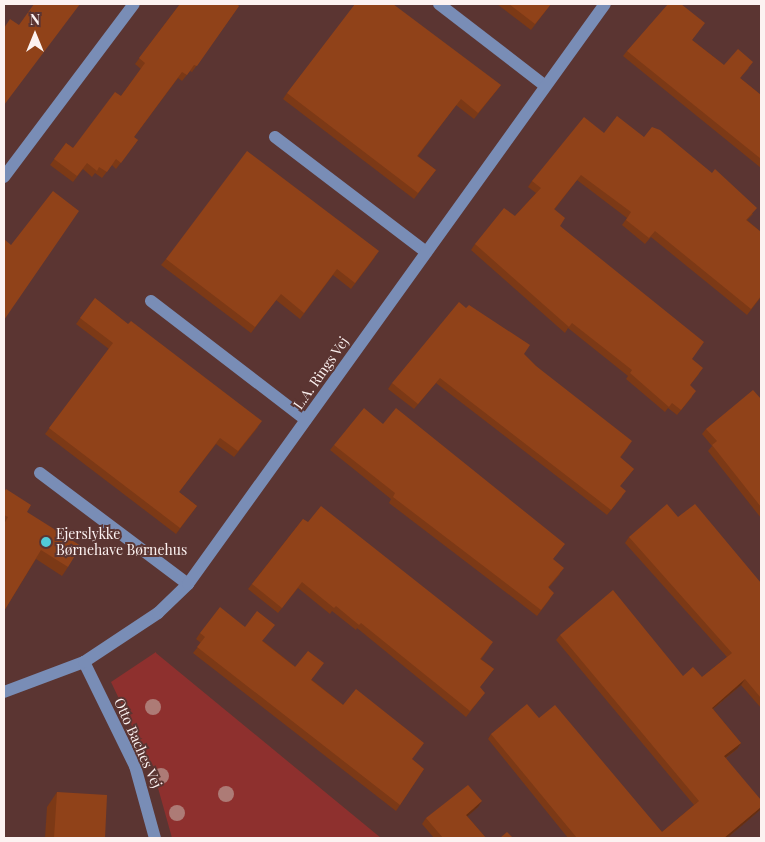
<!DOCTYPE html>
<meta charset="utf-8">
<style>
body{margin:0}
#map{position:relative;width:765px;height:842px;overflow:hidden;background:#5b3532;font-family:"Playfair Display",serif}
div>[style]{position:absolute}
.green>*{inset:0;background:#8e302e}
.minor>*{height:12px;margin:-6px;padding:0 6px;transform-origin:6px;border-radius:6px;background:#798db6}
.trees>*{width:16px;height:16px;margin:-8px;border-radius:50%;background:#ad7b76}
.wall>*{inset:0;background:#7c3916}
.shaded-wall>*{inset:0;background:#652e12}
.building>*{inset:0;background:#904219}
.dots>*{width:14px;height:14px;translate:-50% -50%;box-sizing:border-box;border:2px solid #5b3532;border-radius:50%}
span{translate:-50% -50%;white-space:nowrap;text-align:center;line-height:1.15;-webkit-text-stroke:4px #5b3532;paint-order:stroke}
.street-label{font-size:14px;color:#fcf2f1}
.poi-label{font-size:14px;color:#fcf2f1}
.left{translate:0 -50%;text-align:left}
.frame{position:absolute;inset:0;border:5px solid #fcf2f1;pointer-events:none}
.north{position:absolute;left:10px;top:10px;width:50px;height:50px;-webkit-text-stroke:4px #5b3532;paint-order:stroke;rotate:0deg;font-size:14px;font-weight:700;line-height:20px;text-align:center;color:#fcf2f1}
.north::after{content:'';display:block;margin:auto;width:18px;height:22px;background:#fcf2f1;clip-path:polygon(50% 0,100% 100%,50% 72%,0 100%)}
</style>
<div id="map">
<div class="green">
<div style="clip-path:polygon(156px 652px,156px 653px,381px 838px,172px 838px,153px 770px,111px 682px)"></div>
</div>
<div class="minor">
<div style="left:439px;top:4px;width:133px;rotate:37.6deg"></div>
<div style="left:275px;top:137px;width:190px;rotate:37.3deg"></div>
<div style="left:4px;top:177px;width:216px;rotate:-53.1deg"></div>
<div style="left:151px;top:301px;width:195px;rotate:37.5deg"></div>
<div style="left:40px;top:473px;width:185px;rotate:36.9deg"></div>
<div style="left:84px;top:662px;width:116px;rotate:63.9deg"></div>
<div style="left:135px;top:766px;width:75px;rotate:74.5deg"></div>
<div style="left:4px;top:692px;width:85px;rotate:-20.6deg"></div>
<div style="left:84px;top:662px;width:89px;rotate:-33.5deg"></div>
<div style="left:158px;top:613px;width:42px;rotate:-44deg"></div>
<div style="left:188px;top:584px;width:714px;rotate:-54.29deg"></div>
</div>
<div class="trees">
<div style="left:153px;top:707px"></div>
<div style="left:161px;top:776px"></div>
<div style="left:226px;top:794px"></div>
<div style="left:177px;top:813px"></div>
</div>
<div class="wall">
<div style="clip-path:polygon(180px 4px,239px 6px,192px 72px,190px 71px,182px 81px,178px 78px,134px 137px,138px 140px,116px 169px,112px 165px,102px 178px,95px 173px,92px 177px,83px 169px,73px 182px,50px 165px,66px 143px,73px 148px,121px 96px,141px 69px,135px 64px)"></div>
<div style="clip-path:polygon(497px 4px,551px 4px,531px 30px)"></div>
<div style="clip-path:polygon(692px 40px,724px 65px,749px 68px,740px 78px,761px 95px,761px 168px,623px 56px,627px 51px)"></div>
<div style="clip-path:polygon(501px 85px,474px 119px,456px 105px,418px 156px,436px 170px,414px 199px,283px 99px,287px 93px)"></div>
<div style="clip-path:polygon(604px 133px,644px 137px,753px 214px,747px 220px,761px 232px,761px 255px,760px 257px,761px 258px,761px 297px,747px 315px,651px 237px,645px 244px,622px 225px,627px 218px,577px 180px,554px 210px,560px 226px,692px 359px,699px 374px,690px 385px,692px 397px,677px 415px,668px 408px,665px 412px,626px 379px,628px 376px,568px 328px,565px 333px,471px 250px,475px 244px,515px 216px,536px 193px,528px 187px,532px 181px)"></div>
<div style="clip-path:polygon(375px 257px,351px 289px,333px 275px,300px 319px,276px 300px,251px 333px,161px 265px,166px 259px)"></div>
<div style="clip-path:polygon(95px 298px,258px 427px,234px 457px,216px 444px,179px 492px,197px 506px,176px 534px,45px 434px,109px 349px,76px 324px)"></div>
<div style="clip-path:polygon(524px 354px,536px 366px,628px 447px,620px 458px,634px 469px,620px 486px,622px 497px,607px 515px,436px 383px,414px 409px,388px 389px,392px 383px)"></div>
<div style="clip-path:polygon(761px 399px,761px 518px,708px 451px,712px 446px,702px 434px,706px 429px)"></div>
<div style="clip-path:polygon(334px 445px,553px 559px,560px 574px,549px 587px,550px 599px,537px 616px,389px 503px,391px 499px,330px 450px)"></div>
<div style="clip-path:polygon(4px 492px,27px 512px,68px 567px,62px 576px,36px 559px,4px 611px)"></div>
<div style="clip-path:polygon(678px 517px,761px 583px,761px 708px,741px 685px,713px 709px,741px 743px,737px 749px,726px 758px,760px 810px,727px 838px,568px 838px,488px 739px,491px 734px,539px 718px,662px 832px,694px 805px,556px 640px,560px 635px,683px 676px,702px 677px,727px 657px,625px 543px,629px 537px)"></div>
<div style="clip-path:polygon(303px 519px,489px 648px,481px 659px,494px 669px,480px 687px,481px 698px,466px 717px,357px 628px,356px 630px,332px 611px,330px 614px,298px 588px,278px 613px,248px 589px)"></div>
<div style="clip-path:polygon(200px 633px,263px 641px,424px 769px,396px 811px,193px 653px,201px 643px,196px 639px)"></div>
<div style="clip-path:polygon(57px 792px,105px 838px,45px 838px,47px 807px)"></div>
<div style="clip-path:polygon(478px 807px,467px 816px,486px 838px,434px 838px,422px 824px,426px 818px)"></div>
</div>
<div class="shaded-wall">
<div style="clip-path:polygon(745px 679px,741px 685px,708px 713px,712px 708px)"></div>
<div style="clip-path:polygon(741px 743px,737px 749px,720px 762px,724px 756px)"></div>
<div style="clip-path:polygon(482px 801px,478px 807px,462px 821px,466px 815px)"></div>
<div style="clip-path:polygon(761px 807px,760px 810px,727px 838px,724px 838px)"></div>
</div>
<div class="building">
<div style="clip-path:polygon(34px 4px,80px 4px,4px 105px,4px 28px,10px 19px,19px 25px)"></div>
<div style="clip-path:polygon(180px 4px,237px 4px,239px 6px,197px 66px,194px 65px,187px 75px,182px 72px,134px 137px,138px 140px,121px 163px,116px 159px,107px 172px,99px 167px,97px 171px,87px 163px,77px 176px,54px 159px,66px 143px,73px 148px,115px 92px,121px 96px,145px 63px,139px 58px)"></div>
<div style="clip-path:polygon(355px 4px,393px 4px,501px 85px,478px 113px,461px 99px,417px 156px,436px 170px,418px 193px,287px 93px)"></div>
<div style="clip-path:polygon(509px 4px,551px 4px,535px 24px)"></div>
<div style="clip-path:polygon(668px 4px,681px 4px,705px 23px,692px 40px,724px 65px,738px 49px,753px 62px,740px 78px,761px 95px,761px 159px,627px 51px)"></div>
<div style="clip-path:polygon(617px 116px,644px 137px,652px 127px,660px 130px,712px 173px,715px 169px,757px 208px,746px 220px,761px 232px,761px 254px,760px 256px,761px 258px,761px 281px,760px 283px,761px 284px,761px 296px,751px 309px,655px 231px,649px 238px,626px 220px,631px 212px,581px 175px,554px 209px,565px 218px,560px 226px,704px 342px,692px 359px,703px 368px,690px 385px,696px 391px,681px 410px,672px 403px,669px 407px,630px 373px,632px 370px,572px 323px,569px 327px,475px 244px,504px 208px,515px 216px,541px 188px,532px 181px,584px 117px,604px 133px)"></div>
<div style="clip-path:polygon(247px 151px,379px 251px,355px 283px,337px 269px,304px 313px,281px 294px,255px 327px,166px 259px)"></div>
<div style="clip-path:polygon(53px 191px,79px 211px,4px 320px,4px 239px,11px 245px)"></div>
<div style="clip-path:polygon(95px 298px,128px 324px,131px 321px,262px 421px,238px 451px,220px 438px,179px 492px,197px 506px,180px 528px,49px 428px,113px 343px,80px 318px)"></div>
<div style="clip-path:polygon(459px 302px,466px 308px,469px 305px,530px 345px,524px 354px,536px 366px,632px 441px,620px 457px,634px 469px,620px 486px,626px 491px,611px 510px,440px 378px,418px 404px,392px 383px)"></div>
<div style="clip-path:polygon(753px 390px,761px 399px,761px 507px,712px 445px,717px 441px,706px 429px)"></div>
<div style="clip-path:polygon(364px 408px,383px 424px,396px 408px,565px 544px,553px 559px,564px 568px,548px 587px,554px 593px,541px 610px,393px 497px,395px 493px,334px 445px)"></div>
<div style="clip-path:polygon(6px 489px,31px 505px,27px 512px,81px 546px,68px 567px,41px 550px,4px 611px,4px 524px,8px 517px,4px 515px,4px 492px)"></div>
<div style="clip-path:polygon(667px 504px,678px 517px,695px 504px,761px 583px,761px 698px,745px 679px,712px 708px,741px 743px,724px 756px,761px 800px,761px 807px,724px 838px,577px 838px,491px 734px,527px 704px,539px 718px,555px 705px,662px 832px,699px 801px,560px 635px,613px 590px,683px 676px,693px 667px,702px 677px,732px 653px,629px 537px)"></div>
<div style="clip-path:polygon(321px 506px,493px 642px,480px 659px,494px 669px,480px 687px,485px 693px,470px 711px,361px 623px,359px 625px,336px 606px,334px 608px,302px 582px,282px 608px,252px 584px,303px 519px,308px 522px)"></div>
<div style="clip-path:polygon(220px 607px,245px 627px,257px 611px,275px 625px,262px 641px,295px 667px,308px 651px,324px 663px,311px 680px,343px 705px,356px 689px,424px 743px,412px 759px,424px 769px,400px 805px,197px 647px,205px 637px,200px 633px)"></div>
<div style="clip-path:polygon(468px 785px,482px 801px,466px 815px,486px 838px,443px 838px,426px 818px)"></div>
<div style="clip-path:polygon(57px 792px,107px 795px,105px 838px,54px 838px)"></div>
<div style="clip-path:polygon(507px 832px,513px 838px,500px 838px)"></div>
</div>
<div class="dots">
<div style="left:46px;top:542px;background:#52cbd8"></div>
</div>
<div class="street-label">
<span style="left:321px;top:373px;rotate:-55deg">L.A. Rings Vej</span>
<span style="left:138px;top:743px;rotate:66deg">Otto Baches Vej</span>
</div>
<div class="poi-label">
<span class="left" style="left:56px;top:542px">Ejerslykke<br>Børnehave Børnehus</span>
</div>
<div class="frame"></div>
<div class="north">N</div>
</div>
